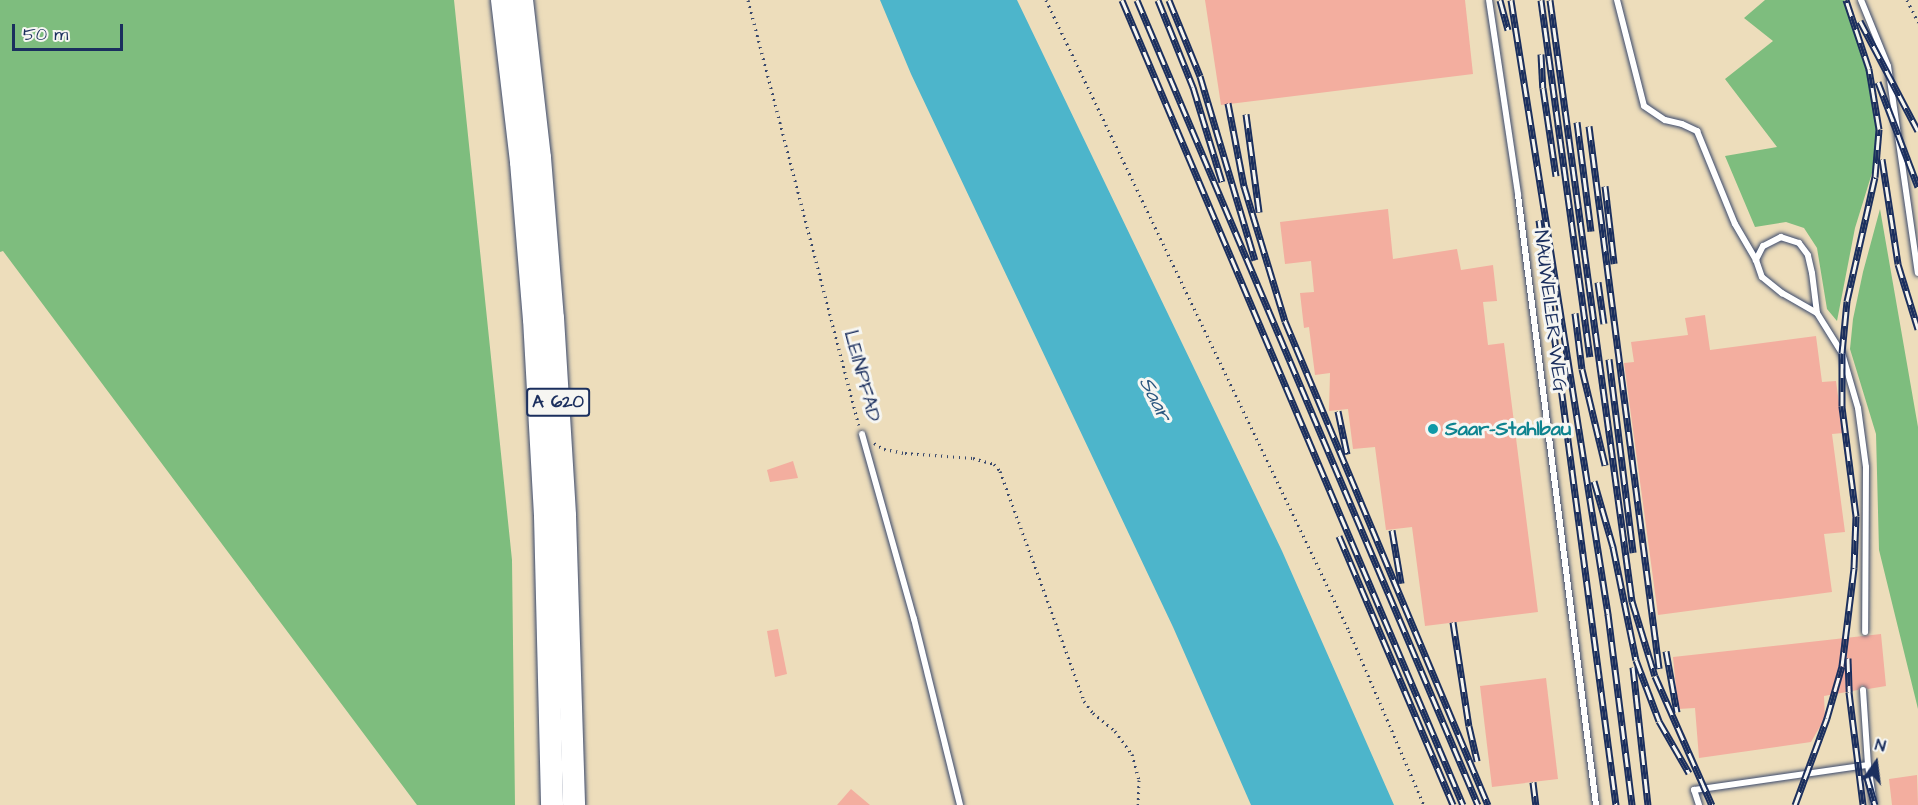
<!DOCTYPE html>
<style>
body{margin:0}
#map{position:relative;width:1918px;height:805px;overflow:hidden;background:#edddbb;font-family:"Architects Daughter",sans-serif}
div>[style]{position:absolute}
.forest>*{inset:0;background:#7ebd7e}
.water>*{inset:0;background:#4db5cb}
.building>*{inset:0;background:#f3ae9f}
.path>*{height:3px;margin-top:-1.5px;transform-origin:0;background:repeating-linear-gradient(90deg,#3a496c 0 1.5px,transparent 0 6px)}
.roads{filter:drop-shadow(0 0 2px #3a496c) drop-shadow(0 0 2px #3a496c)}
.lane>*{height:6px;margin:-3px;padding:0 3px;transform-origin:3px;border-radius:3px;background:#fff}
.highway>*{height:22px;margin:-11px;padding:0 11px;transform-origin:11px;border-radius:11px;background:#fff}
.rail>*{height:7px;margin-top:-3.5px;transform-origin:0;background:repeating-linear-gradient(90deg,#f6f6f2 0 14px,#1b2f5e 0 28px);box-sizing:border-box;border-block:2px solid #1b2f5e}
.dots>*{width:16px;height:16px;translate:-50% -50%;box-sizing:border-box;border:3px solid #f6f6f2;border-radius:50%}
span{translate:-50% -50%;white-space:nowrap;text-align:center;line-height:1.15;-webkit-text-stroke:6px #f6f6f2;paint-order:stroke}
.shield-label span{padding:2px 4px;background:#f6f6f2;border:2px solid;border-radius:4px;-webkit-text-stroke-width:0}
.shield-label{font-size:18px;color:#1b2f5e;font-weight:700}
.street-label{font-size:20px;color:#1b2f5e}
.culture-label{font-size:20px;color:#0d838f;font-weight:700}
.left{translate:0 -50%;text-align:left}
.water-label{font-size:21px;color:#2a577f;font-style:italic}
.north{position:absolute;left:1846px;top:733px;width:60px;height:60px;-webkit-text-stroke:4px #f6f6f2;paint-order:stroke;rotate:14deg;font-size:16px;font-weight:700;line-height:24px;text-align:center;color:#1b2f5e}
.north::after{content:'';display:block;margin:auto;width:21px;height:27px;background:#1b2f5e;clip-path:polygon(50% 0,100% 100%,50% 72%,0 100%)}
.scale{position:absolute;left:12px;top:24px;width:111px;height:27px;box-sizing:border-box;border:3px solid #1b2f5e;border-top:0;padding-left:8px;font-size:18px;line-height:21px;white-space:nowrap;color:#1b2f5e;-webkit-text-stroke:4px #f6f6f2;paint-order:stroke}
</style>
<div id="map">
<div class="forest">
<div style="clip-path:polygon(0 0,454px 0,512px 560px,515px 805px,417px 805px,3px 251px,0 252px)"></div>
<div style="clip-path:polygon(1765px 0,1844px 0,1868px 73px,1877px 129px,1876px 160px,1855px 228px,1837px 321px,1827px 309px,1817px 248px,1804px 228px,1786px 222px,1755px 227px,1725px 156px,1777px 147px,1725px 79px,1773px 41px,1744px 18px)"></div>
<div style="clip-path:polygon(1880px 209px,1918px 427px,1918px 709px,1879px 550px,1876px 434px,1850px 349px,1853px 319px,1863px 272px)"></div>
</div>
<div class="water">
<div style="clip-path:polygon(880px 0,1017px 0,1282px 551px,1394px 805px,1251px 805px,1173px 627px,911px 74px)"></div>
</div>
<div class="building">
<div style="clip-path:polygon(1205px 0,1465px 0,1473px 74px,1221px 105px)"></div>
<div style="clip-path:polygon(1388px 209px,1393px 259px,1457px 249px,1461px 270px,1493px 265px,1497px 301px,1483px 302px,1488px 345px,1504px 343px,1538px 612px,1425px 626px,1412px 527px,1386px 530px,1375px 447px,1353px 449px,1348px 409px,1329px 411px,1330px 373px,1315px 375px,1309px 327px,1304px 328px,1300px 293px,1314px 292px,1311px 261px,1285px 264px,1280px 222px)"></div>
<div style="clip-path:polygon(1705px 315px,1710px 350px,1816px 336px,1822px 382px,1836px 381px,1843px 433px,1832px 434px,1845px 532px,1824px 534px,1832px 592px,1658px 615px,1624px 363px,1634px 362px,1631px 342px,1688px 335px,1685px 318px)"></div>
<div style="clip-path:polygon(793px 461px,798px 478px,770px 482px,767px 470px)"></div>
<div style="clip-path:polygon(778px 629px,787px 674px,775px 677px,767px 631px)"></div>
<div style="clip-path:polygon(1881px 634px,1886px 686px,1868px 689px,1862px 685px,1858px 690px,1824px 696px,1825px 718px,1811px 742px,1699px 758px,1695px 708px,1678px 709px,1673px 657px)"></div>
<div style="clip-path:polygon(1546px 678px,1558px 779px,1492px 787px,1480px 686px)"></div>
<div style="clip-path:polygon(1917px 775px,1918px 805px,1892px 805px,1889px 779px)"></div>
<div style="clip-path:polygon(851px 789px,870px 805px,837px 805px)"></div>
</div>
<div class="path">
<div style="left:748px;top:0;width:439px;rotate:75.4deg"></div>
<div style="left:1046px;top:0;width:700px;rotate:64.35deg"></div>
<div style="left:1349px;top:631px;width:189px;rotate:66.7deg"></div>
<div style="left:1907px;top:0;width:25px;rotate:63deg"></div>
<div style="left:874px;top:443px;width:12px;rotate:31deg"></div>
<div style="left:884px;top:449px;width:21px;rotate:11deg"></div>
<div style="left:905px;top:453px;width:68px;rotate:4.2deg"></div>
<div style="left:973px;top:458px;width:22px;rotate:16deg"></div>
<div style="left:994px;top:464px;width:9px;rotate:49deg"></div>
<div style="left:1000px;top:471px;width:245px;rotate:69.9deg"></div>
<div style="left:1084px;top:701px;width:15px;rotate:53deg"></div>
<div style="left:1093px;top:713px;width:28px;rotate:39deg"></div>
<div style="left:1115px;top:731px;width:29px;rotate:54deg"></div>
<div style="left:1132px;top:754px;width:27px;rotate:75deg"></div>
<div style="left:1139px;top:780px;width:25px;rotate:92deg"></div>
</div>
<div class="roads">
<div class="lane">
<div style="left:1489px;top:0;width:197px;rotate:81.5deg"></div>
<div style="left:1518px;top:195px;width:615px;rotate:82.71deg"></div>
<div style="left:1617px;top:0;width:109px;rotate:75.7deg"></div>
<div style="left:1644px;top:106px;width:25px;rotate:34deg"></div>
<div style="left:1665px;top:120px;width:17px;rotate:13deg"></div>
<div style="left:1682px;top:124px;width:17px;rotate:25deg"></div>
<div style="left:1697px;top:131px;width:100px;rotate:67.8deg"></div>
<div style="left:1735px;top:224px;width:42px;rotate:59.7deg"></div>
<div style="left:1756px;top:260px;width:18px;rotate:71deg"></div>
<div style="left:1762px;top:277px;width:26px;rotate:39deg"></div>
<div style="left:1782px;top:293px;width:40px;rotate:29.7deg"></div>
<div style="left:1817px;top:313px;width:40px;rotate:-97.1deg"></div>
<div style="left:1812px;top:273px;width:18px;rotate:-103deg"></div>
<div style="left:1808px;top:255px;width:15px;rotate:-127deg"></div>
<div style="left:1799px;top:243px;width:19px;rotate:-162deg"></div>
<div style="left:1781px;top:237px;width:20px;rotate:153deg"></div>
<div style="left:1763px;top:246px;width:16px;rotate:117deg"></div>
<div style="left:1861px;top:0;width:71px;rotate:67.8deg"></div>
<div style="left:1888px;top:66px;width:209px;rotate:81.8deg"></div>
<div style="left:1817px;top:313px;width:47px;rotate:58deg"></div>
<div style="left:1842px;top:353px;width:57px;rotate:73.8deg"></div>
<div style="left:1858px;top:408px;width:60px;rotate:82.3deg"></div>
<div style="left:1866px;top:467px;width:165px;rotate:90.3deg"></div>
<div style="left:862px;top:434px;width:192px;rotate:74.3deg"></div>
<div style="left:914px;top:619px;width:192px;rotate:76.1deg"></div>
<div style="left:1863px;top:690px;width:75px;rotate:86.2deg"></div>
<div style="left:1868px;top:765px;width:40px;rotate:81.5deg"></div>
<div style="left:1699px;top:805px;width:16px;rotate:-108deg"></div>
<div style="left:1694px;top:790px;width:176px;rotate:-8.2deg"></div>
</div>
<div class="highway">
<div style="left:502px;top:0;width:163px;rotate:83.3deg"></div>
<div style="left:521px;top:162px;width:158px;rotate:85.3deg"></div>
<div style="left:534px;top:319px;width:197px;rotate:86.8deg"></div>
<div style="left:545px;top:516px;width:289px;rotate:88.6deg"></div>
<div style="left:522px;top:0;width:159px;rotate:83.5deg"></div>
<div style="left:540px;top:158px;width:161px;rotate:85.4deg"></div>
<div style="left:553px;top:318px;width:198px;rotate:86.5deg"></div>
<div style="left:565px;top:516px;width:289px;rotate:88.2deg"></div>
</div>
</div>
<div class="rail">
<div style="left:1122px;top:0;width:874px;rotate:67.04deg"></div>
<div style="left:1137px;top:0;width:874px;rotate:67.04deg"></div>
<div style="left:1158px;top:0;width:94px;rotate:68.1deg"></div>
<div style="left:1193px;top:87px;width:99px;rotate:73deg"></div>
<div style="left:1169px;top:0;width:82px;rotate:67.8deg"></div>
<div style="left:1200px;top:76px;width:192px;rotate:73.4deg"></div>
<div style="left:1500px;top:0;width:31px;rotate:75deg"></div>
<div style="left:1511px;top:0;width:622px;rotate:81.02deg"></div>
<div style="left:1608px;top:614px;width:193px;rotate:82.8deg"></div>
<div style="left:1541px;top:0;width:360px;rotate:82.2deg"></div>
<div style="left:1550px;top:0;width:607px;rotate:82.23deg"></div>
<div style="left:1632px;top:601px;width:78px;rotate:73deg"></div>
<div style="left:1655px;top:676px;width:141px;rotate:66.2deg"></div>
<div style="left:1860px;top:21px;width:124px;rotate:62.2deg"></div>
<div style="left:1541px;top:54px;width:34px;rotate:87deg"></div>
<div style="left:1543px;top:88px;width:89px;rotate:81.6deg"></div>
<div style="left:1878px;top:82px;width:112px;rotate:69.1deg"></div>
<div style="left:1228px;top:103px;width:85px;rotate:79.1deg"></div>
<div style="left:1244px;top:186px;width:141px;rotate:73.1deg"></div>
<div style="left:1285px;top:321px;width:525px;rotate:67.25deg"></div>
<div style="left:1246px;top:114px;width:99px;rotate:82.4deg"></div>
<div style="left:1577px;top:122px;width:110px;rotate:82.7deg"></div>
<div style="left:1589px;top:126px;width:547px;rotate:82.64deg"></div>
<div style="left:1882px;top:159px;width:106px;rotate:81.3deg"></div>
<div style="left:1898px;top:264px;width:68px;rotate:72.9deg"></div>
<div style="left:1605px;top:186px;width:78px;rotate:83.3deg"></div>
<div style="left:1539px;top:220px;width:590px;rotate:82.5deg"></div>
<div style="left:1598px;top:282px;width:42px;rotate:81.9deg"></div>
<div style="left:1575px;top:313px;width:56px;rotate:82.9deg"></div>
<div style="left:1582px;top:369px;width:99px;rotate:76.5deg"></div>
<div style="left:1609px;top:359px;width:195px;rotate:82.9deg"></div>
<div style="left:1338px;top:411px;width:44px;rotate:78.2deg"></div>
<div style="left:1594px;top:481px;width:69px;rotate:73.9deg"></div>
<div style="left:1613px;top:547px;width:115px;rotate:78.5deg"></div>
<div style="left:1636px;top:660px;width:65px;rotate:69.3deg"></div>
<div style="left:1659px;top:721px;width:60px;rotate:60deg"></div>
<div style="left:1392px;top:530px;width:54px;rotate:80.4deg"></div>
<div style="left:1339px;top:536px;width:292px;rotate:67deg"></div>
<div style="left:1453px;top:622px;width:105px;rotate:81.3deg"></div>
<div style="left:1469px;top:726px;width:36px;rotate:77deg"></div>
<div style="left:1666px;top:651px;width:62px;rotate:79.8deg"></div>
<div style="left:1848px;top:658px;width:34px;rotate:88deg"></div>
<div style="left:1849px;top:692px;width:114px;rotate:82.9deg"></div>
<div style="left:1633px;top:667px;width:139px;rotate:83.8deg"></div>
<div style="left:1866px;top:774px;width:32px;rotate:74deg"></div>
<div style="left:1533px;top:782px;width:23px;rotate:83deg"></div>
<div style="left:1795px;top:805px;width:93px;rotate:-69.8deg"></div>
<div style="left:1827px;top:718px;width:54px;rotate:-73.9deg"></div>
<div style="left:1842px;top:666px;width:99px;rotate:-83deg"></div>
<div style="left:1854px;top:568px;width:52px;rotate:-87.8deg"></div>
<div style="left:1856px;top:516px;width:111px;rotate:-97.3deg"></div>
<div style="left:1842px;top:406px;width:53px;rotate:-90deg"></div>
<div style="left:1842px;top:353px;width:52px;rotate:-84.5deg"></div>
<div style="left:1847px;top:301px;width:127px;rotate:-77.3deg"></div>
<div style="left:1875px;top:177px;width:48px;rotate:-85.2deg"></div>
<div style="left:1879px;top:129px;width:61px;rotate:-99.5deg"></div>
<div style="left:1869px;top:69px;width:73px;rotate:-108.4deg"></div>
</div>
<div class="dots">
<div style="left:1433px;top:429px;background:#0f9aa8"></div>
</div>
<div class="shield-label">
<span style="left:558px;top:402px">A 620</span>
</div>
<div class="street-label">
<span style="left:1550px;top:311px;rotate:83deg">NAUWEILER WEG</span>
<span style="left:862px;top:376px;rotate:75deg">LEINPFAD</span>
</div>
<div class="culture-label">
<span class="left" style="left:1445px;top:429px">Saar-Stahlbau</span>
</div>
<div class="water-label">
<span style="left:1155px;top:399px;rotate:63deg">Saar</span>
</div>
<div class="north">N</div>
<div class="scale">50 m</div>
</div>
